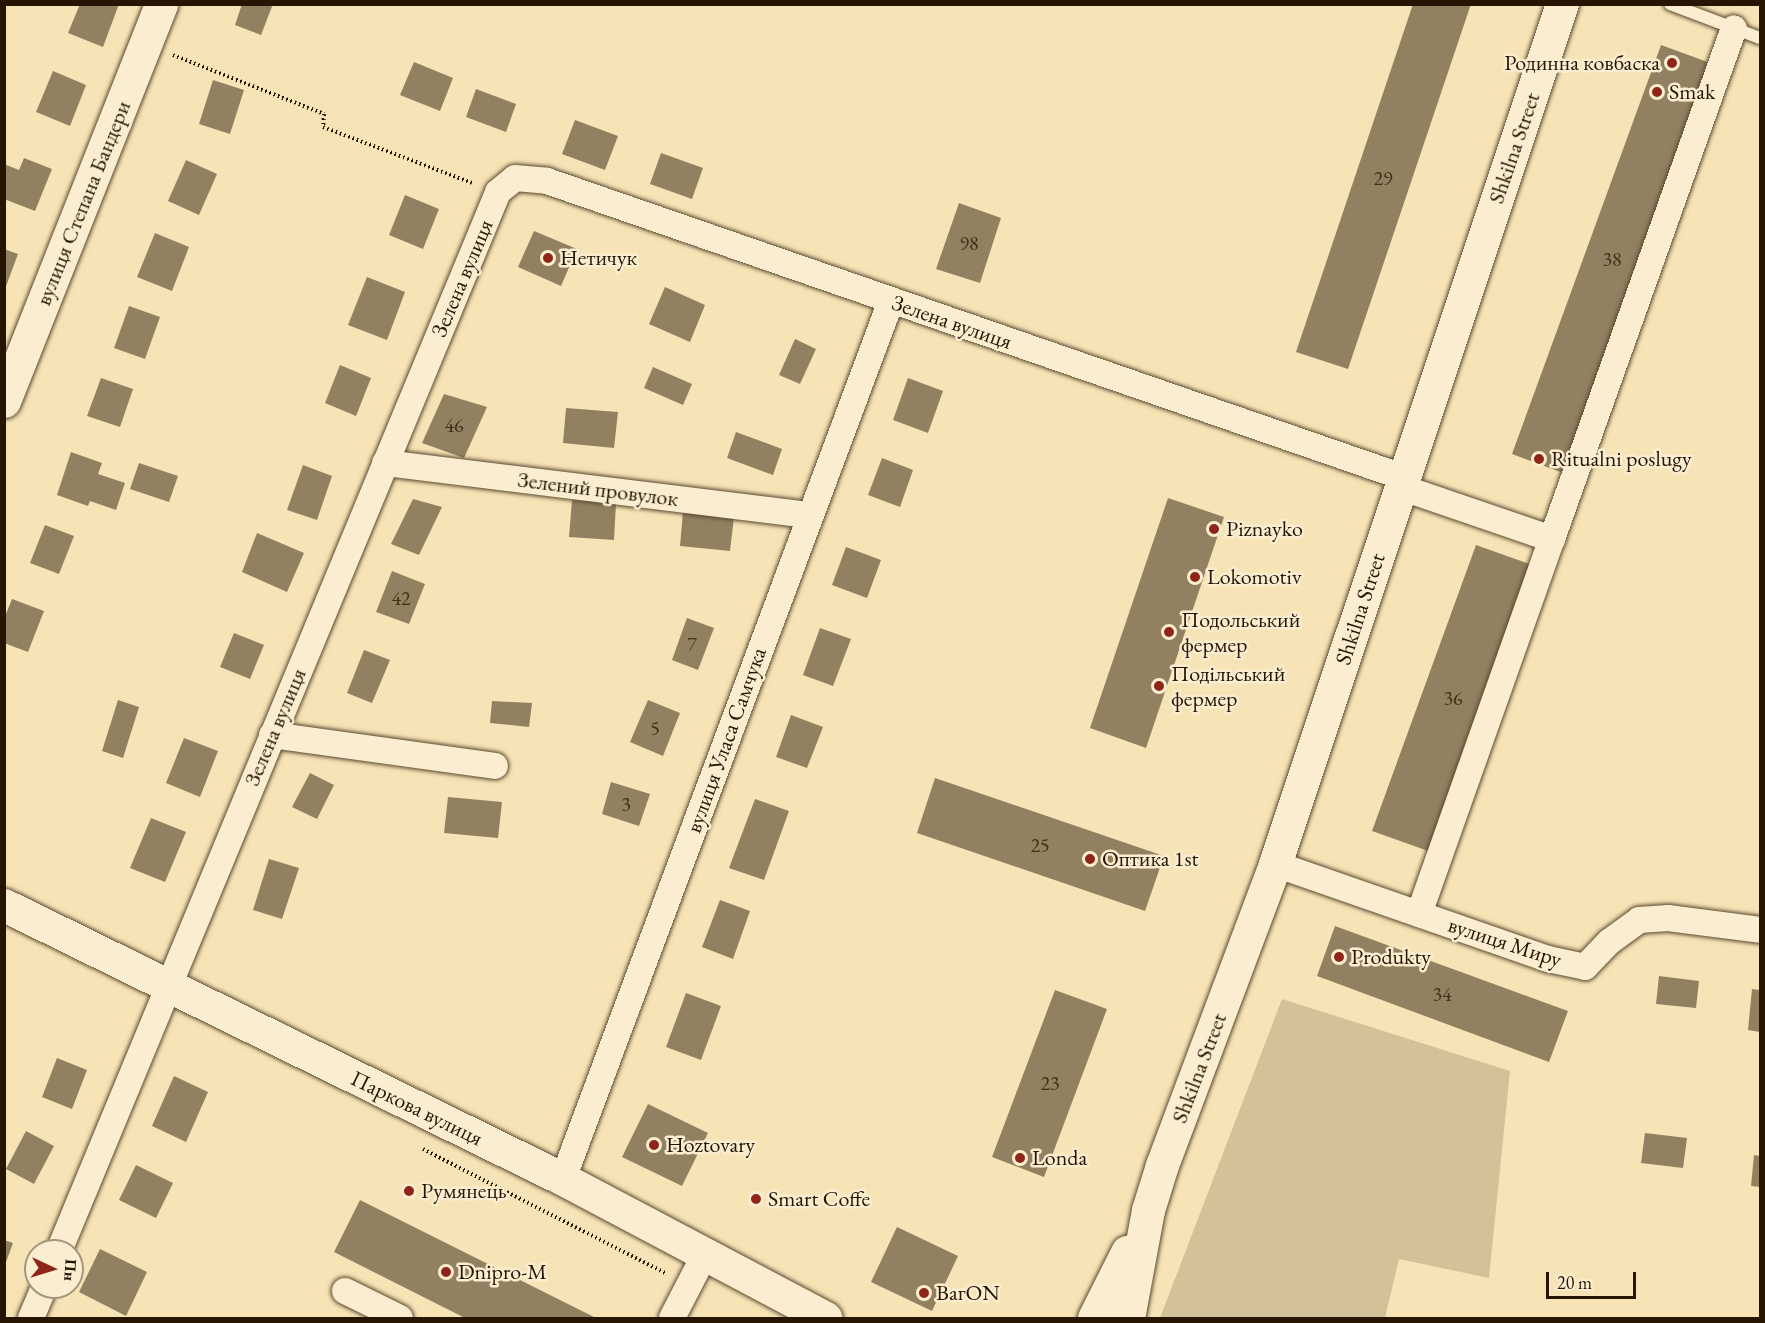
<!DOCTYPE html>
<meta charset="utf-8">
<style>
body{margin:0}
#map{position:relative;width:1765px;height:1323px;overflow:hidden;background:#f7e4b6;font-family:"EB Garamond",serif}
div>[style]{position:absolute}
.green>*{inset:0;background:#d3c197}
.building>*{inset:0;background:#928160}
.path>*{height:4px;margin-top:-2px;transform-origin:0;background:repeating-linear-gradient(90deg,#251502 0 1.5px,transparent 0 4.5px)}
.roads{filter:drop-shadow(0 0 2px #5a492f) drop-shadow(0 0 2px #5a492f)}
.lane>*{height:12px;margin:-6px;padding:0 6px;transform-origin:6px;border-radius:6px;background:#faedd0}
.street>*{height:26px;margin:-13px;padding:0 13px;transform-origin:13px;border-radius:13px;background:#faedd0}
.secondary>*{height:33px;margin:-16.5px;padding:0 16.5px;transform-origin:16.5px;border-radius:16.5px;background:#faedd0}
.dots>*{width:16px;height:16px;translate:-50% -50%;box-sizing:border-box;border:3px solid #faedd0;border-radius:50%}
span{translate:-50% -50%;white-space:nowrap;text-align:center;line-height:1.15;-webkit-text-stroke:5px #faedd0;paint-order:stroke}
.number-label{font-size:20px;color:#40301a}
.number-label span{-webkit-text-stroke-width:0}
.poi-label{font-size:22px;color:#251502}
.right{translate:-100% -50%;text-align:right}
.left{translate:0 -50%;text-align:left}
.street-label{font-size:22px;color:#251502}
.frame{position:absolute;inset:0;border:6px solid #251502;pointer-events:none}
.north{position:absolute;left:24px;top:1239px;width:60px;height:60px;box-sizing:border-box;background:#faedd0;border:2px solid #a5977e;border-radius:50%;rotate:94deg;font-size:16px;font-weight:700;line-height:24px;text-align:center;color:#251502}
.north::after{content:'';display:block;margin:auto;width:21px;height:27px;background:#8f2418;clip-path:polygon(50% 0,100% 100%,50% 72%,0 100%)}
.scale{position:absolute;left:1546px;top:1272px;width:90px;height:27px;box-sizing:border-box;border:3px solid #251502;border-top:0;padding-left:8px;font-size:18px;line-height:21px;white-space:nowrap;color:#251502;-webkit-text-stroke:4px #faedd0;paint-order:stroke}
</style>
<div id="map">
<div class="green">
<div style="clip-path:polygon(1282px 999px,1510px 1071px,1489px 1278px,1399px 1259px,1385px 1318px,1160px 1318px)"></div>
</div>
<div class="building">
<div style="clip-path:polygon(80px 4px,119px 4px,103px 47px,68px 33px)"></div>
<div style="clip-path:polygon(242px 4px,273px 4px,261px 35px,235px 25px)"></div>
<div style="clip-path:polygon(1413px 4px,1471px 4px,1348px 369px,1296px 352px)"></div>
<div style="clip-path:polygon(1661px 45px,1713px 64px,1563px 473px,1512px 454px)"></div>
<div style="clip-path:polygon(414px 62px,453px 78px,440px 111px,400px 95px)"></div>
<div style="clip-path:polygon(53px 71px,86px 85px,70px 126px,36px 112px)"></div>
<div style="clip-path:polygon(213px 80px,244px 90px,230px 134px,199px 124px)"></div>
<div style="clip-path:polygon(476px 89px,516px 104px,506px 132px,466px 117px)"></div>
<div style="clip-path:polygon(575px 120px,618px 136px,605px 170px,562px 154px)"></div>
<div style="clip-path:polygon(661px 153px,703px 168px,692px 199px,650px 184px)"></div>
<div style="clip-path:polygon(24px 158px,52px 169px,35px 211px,4px 199px,4px 164px,19px 170px)"></div>
<div style="clip-path:polygon(186px 160px,217px 174px,199px 215px,168px 201px)"></div>
<div style="clip-path:polygon(405px 195px,439px 209px,423px 249px,389px 235px)"></div>
<div style="clip-path:polygon(959px 203px,1001px 218px,980px 283px,936px 269px)"></div>
<div style="clip-path:polygon(534px 231px,577px 249px,561px 286px,518px 267px)"></div>
<div style="clip-path:polygon(155px 233px,189px 247px,172px 291px,137px 277px)"></div>
<div style="clip-path:polygon(4px 249px,18px 254px,5px 289px,4px 289px)"></div>
<div style="clip-path:polygon(367px 277px,405px 292px,387px 340px,348px 325px)"></div>
<div style="clip-path:polygon(665px 287px,705px 305px,690px 342px,649px 324px)"></div>
<div style="clip-path:polygon(129px 306px,160px 317px,145px 359px,114px 348px)"></div>
<div style="clip-path:polygon(795px 339px,816px 349px,800px 384px,779px 375px)"></div>
<div style="clip-path:polygon(340px 365px,371px 378px,356px 416px,325px 403px)"></div>
<div style="clip-path:polygon(653px 367px,692px 384px,683px 405px,644px 388px)"></div>
<div style="clip-path:polygon(101px 378px,133px 389px,120px 427px,87px 416px)"></div>
<div style="clip-path:polygon(908px 378px,943px 391px,928px 433px,893px 420px)"></div>
<div style="clip-path:polygon(444px 394px,487px 407px,464px 458px,422px 443px)"></div>
<div style="clip-path:polygon(566px 408px,618px 412px,614px 448px,563px 443px)"></div>
<div style="clip-path:polygon(736px 432px,782px 449px,773px 475px,727px 458px)"></div>
<div style="clip-path:polygon(71px 452px,102px 463px,98px 474px,125px 483px,116px 510px,90px 501px,88px 506px,57px 495px)"></div>
<div style="clip-path:polygon(882px 458px,913px 470px,900px 507px,868px 495px)"></div>
<div style="clip-path:polygon(139px 463px,178px 476px,169px 502px,130px 489px)"></div>
<div style="clip-path:polygon(303px 465px,332px 476px,317px 520px,287px 510px)"></div>
<div style="clip-path:polygon(1168px 498px,1224px 517px,1146px 748px,1090px 728px)"></div>
<div style="clip-path:polygon(413px 499px,442px 507px,419px 555px,391px 544px)"></div>
<div style="clip-path:polygon(572px 500px,616px 503px,614px 540px,569px 537px)"></div>
<div style="clip-path:polygon(683px 511px,734px 517px,730px 551px,680px 546px)"></div>
<div style="clip-path:polygon(45px 525px,74px 536px,59px 574px,30px 563px)"></div>
<div style="clip-path:polygon(257px 533px,304px 553px,287px 592px,242px 572px)"></div>
<div style="clip-path:polygon(1476px 545px,1535px 566px,1431px 852px,1372px 831px)"></div>
<div style="clip-path:polygon(846px 547px,881px 560px,867px 598px,832px 585px)"></div>
<div style="clip-path:polygon(392px 571px,425px 584px,409px 624px,376px 612px)"></div>
<div style="clip-path:polygon(12px 599px,44px 611px,28px 652px,4px 643px,4px 619px)"></div>
<div style="clip-path:polygon(687px 618px,714px 628px,698px 670px,672px 660px)"></div>
<div style="clip-path:polygon(820px 628px,851px 639px,833px 686px,803px 675px)"></div>
<div style="clip-path:polygon(234px 633px,264px 645px,250px 679px,220px 667px)"></div>
<div style="clip-path:polygon(364px 650px,390px 660px,372px 703px,347px 693px)"></div>
<div style="clip-path:polygon(118px 700px,139px 707px,123px 758px,102px 751px)"></div>
<div style="clip-path:polygon(648px 700px,680px 713px,663px 756px,630px 742px)"></div>
<div style="clip-path:polygon(492px 701px,532px 703px,529px 727px,490px 723px)"></div>
<div style="clip-path:polygon(791px 715px,823px 727px,807px 768px,776px 757px)"></div>
<div style="clip-path:polygon(184px 738px,218px 751px,200px 797px,166px 783px)"></div>
<div style="clip-path:polygon(310px 773px,334px 785px,317px 819px,292px 807px)"></div>
<div style="clip-path:polygon(935px 778px,1164px 856px,1145px 911px,917px 833px)"></div>
<div style="clip-path:polygon(611px 782px,650px 794px,639px 826px,602px 814px)"></div>
<div style="clip-path:polygon(448px 797px,502px 802px,498px 838px,444px 833px)"></div>
<div style="clip-path:polygon(755px 799px,789px 811px,764px 880px,729px 868px)"></div>
<div style="clip-path:polygon(151px 818px,186px 832px,165px 882px,130px 868px)"></div>
<div style="clip-path:polygon(269px 859px,299px 868px,282px 919px,253px 910px)"></div>
<div style="clip-path:polygon(720px 900px,750px 911px,733px 959px,702px 947px)"></div>
<div style="clip-path:polygon(1335px 926px,1568px 1011px,1549px 1062px,1317px 976px)"></div>
<div style="clip-path:polygon(1659px 976px,1699px 981px,1696px 1008px,1656px 1004px)"></div>
<div style="clip-path:polygon(1752px 989px,1760px 990px,1760px 1032px,1748px 1030px)"></div>
<div style="clip-path:polygon(1055px 990px,1107px 1009px,1044px 1177px,992px 1157px)"></div>
<div style="clip-path:polygon(686px 993px,721px 1006px,701px 1060px,666px 1047px)"></div>
<div style="clip-path:polygon(57px 1058px,87px 1070px,72px 1109px,42px 1097px)"></div>
<div style="clip-path:polygon(174px 1076px,208px 1092px,186px 1142px,152px 1126px)"></div>
<div style="clip-path:polygon(648px 1104px,708px 1133px,682px 1186px,622px 1157px)"></div>
<div style="clip-path:polygon(26px 1131px,54px 1146px,34px 1184px,6px 1169px)"></div>
<div style="clip-path:polygon(1645px 1133px,1687px 1138px,1683px 1168px,1641px 1163px)"></div>
<div style="clip-path:polygon(1754px 1155px,1760px 1156px,1760px 1187px,1751px 1186px)"></div>
<div style="clip-path:polygon(136px 1165px,173px 1183px,156px 1218px,119px 1200px)"></div>
<div style="clip-path:polygon(360px 1200px,596px 1318px,465px 1318px,334px 1252px)"></div>
<div style="clip-path:polygon(897px 1227px,958px 1256px,932px 1311px,871px 1282px)"></div>
<div style="clip-path:polygon(4px 1240px,13px 1243px,5px 1265px,4px 1265px)"></div>
<div style="clip-path:polygon(100px 1249px,147px 1272px,126px 1316px,79px 1292px)"></div>
</div>
<div class="path">
<div style="left:173px;top:55px;width:162px;rotate:21.3deg"></div>
<div style="left:324px;top:114px;width:13px;rotate:94deg"></div>
<div style="left:323px;top:127px;width:159px;rotate:20.6deg"></div>
<div style="left:423px;top:1149px;width:272px;rotate:27.1deg"></div>
</div>
<div class="roads">
<div class="lane">
<div style="left:1670px;top:4px;width:96px;rotate:20.7deg"></div>
</div>
<div class="street">
<div style="left:385px;top:463px;width:428px;rotate:7deg"></div>
<div style="left:1400px;top:487px;width:161px;rotate:18.9deg"></div>
<div style="left:1552px;top:539px;width:542px;rotate:-70.4deg"></div>
<div style="left:272px;top:735px;width:225px;rotate:7.9deg"></div>
<div style="left:1275px;top:864px;width:289px;rotate:19.2deg"></div>
<div style="left:1548px;top:959px;width:38px;rotate:12deg"></div>
<div style="left:1585px;top:967px;width:35px;rotate:-46deg"></div>
<div style="left:1609px;top:942px;width:37px;rotate:-36deg"></div>
<div style="left:1639px;top:920px;width:29px;rotate:-4deg"></div>
<div style="left:1668px;top:918px;width:93px;rotate:7.4deg"></div>
<div style="left:1419px;top:914px;width:398px;rotate:-70.5deg"></div>
<div style="left:563px;top:1179px;width:937px;rotate:-69.52deg"></div>
<div style="left:59px;top:1251px;width:1146px;rotate:-67.48deg"></div>
<div style="left:498px;top:192px;width:22px;rotate:-39deg"></div>
<div style="left:515px;top:178px;width:32px;rotate:5deg"></div>
<div style="left:547px;top:181px;width:906px;rotate:19.08deg"></div>
<div style="left:345px;top:1291px;width:61px;rotate:26.1deg"></div>
<div style="left:31px;top:1318px;width:34px;rotate:-67deg"></div>
<div style="left:672px;top:1318px;width:70px;rotate:-62.7deg"></div>
</div>
<div class="secondary">
<div style="left:4px;top:401px;width:427px;rotate:-68.4deg"></div>
<div style="left:4px;top:905px;width:623px;rotate:26.11deg"></div>
<div style="left:563px;top:1179px;width:297px;rotate:27.9deg"></div>
<div style="left:1094px;top:1318px;width:74px;rotate:-63.4deg"></div>
<div style="left:1128px;top:1318px;width:110px;rotate:-79.5deg"></div>
<div style="left:1148px;top:1210px;width:47px;rotate:-72.7deg"></div>
<div style="left:1162px;top:1165px;width:322px;rotate:-69.4deg"></div>
<div style="left:1275px;top:864px;width:907px;rotate:-71.55deg"></div>
</div>
</div>
<div class="dots">
<div style="left:1672px;top:63px;background:#8f2418"></div>
<div style="left:1657px;top:92px;background:#8f2418"></div>
<div style="left:548px;top:258px;background:#8f2418"></div>
<div style="left:1539px;top:459px;background:#8f2418"></div>
<div style="left:1214px;top:529px;background:#8f2418"></div>
<div style="left:1195px;top:577px;background:#8f2418"></div>
<div style="left:1169px;top:632px;background:#8f2418"></div>
<div style="left:1159px;top:686px;background:#8f2418"></div>
<div style="left:1090px;top:859px;background:#8f2418"></div>
<div style="left:1339px;top:957px;background:#8f2418"></div>
<div style="left:654px;top:1145px;background:#8f2418"></div>
<div style="left:1020px;top:1158px;background:#8f2418"></div>
<div style="left:409px;top:1191px;background:#8f2418"></div>
<div style="left:756px;top:1199px;background:#8f2418"></div>
<div style="left:446px;top:1272px;background:#8f2418"></div>
<div style="left:924px;top:1293px;background:#8f2418"></div>
</div>
<div class="number-label">
<span style="left:1383px;top:178px">29</span>
<span style="left:969px;top:243px">98</span>
<span style="left:1612px;top:259px">38</span>
<span style="left:454px;top:425px">46</span>
<span style="left:401px;top:598px">42</span>
<span style="left:692px;top:644px">7</span>
<span style="left:1453px;top:698px">36</span>
<span style="left:655px;top:728px">5</span>
<span style="left:626px;top:804px">3</span>
<span style="left:1040px;top:845px">25</span>
<span style="left:1442px;top:994px">34</span>
<span style="left:1050px;top:1083px">23</span>
</div>
<div class="poi-label">
<span class="right" style="left:1660px;top:63px">Родинна ковбаска</span>
<span class="left" style="left:1669px;top:92px">Smak</span>
<span class="left" style="left:560px;top:258px">Нетичук</span>
<span class="left" style="left:1551px;top:459px">Ritualni poslugy</span>
<span class="left" style="left:1226px;top:529px">Piznayko</span>
<span class="left" style="left:1207px;top:577px">Lokomotiv</span>
<span class="left" style="left:1181px;top:632px">Подольський<br>фермер</span>
<span class="left" style="left:1171px;top:686px">Подільський<br>фермер</span>
<span class="left" style="left:1102px;top:859px">Оптика 1st</span>
<span class="left" style="left:1351px;top:957px">Produkty</span>
<span class="left" style="left:666px;top:1145px">Hoztovary</span>
<span class="left" style="left:1032px;top:1158px">Londa</span>
<span class="left" style="left:421px;top:1191px">Румянець</span>
<span class="left" style="left:768px;top:1199px">Smart Coffe</span>
<span class="left" style="left:458px;top:1272px">Dnipro-M</span>
<span class="left" style="left:936px;top:1293px">ВагON</span>
</div>
<div class="street-label">
<span style="left:1514px;top:148px;rotate:-71deg">Shkilna Street</span>
<span style="left:83px;top:203px;rotate:-68deg">вулиця Степана Бандери</span>
<span style="left:462px;top:278px;rotate:-67deg">Зелена вулиця</span>
<span style="left:952px;top:322px;rotate:19deg">Зелена вулиця</span>
<span style="left:598px;top:489px;rotate:7deg">Зелений провулок</span>
<span style="left:1360px;top:609px;rotate:-72deg">Shkilna Street</span>
<span style="left:275px;top:727px;rotate:-67deg">Зелена вулиця</span>
<span style="left:726px;top:740px;rotate:-70deg">вулиця Уласа Самчука</span>
<span style="left:1505px;top:942px;rotate:18deg">вулиця Миру</span>
<span style="left:1199px;top:1068px;rotate:-69deg">Shkilna Street</span>
<span style="left:417px;top:1108px;rotate:26deg">Паркова вулиця</span>
</div>
<div class="frame"></div>
<div class="north">Пн</div>
<div class="scale">20 m</div>
</div>
